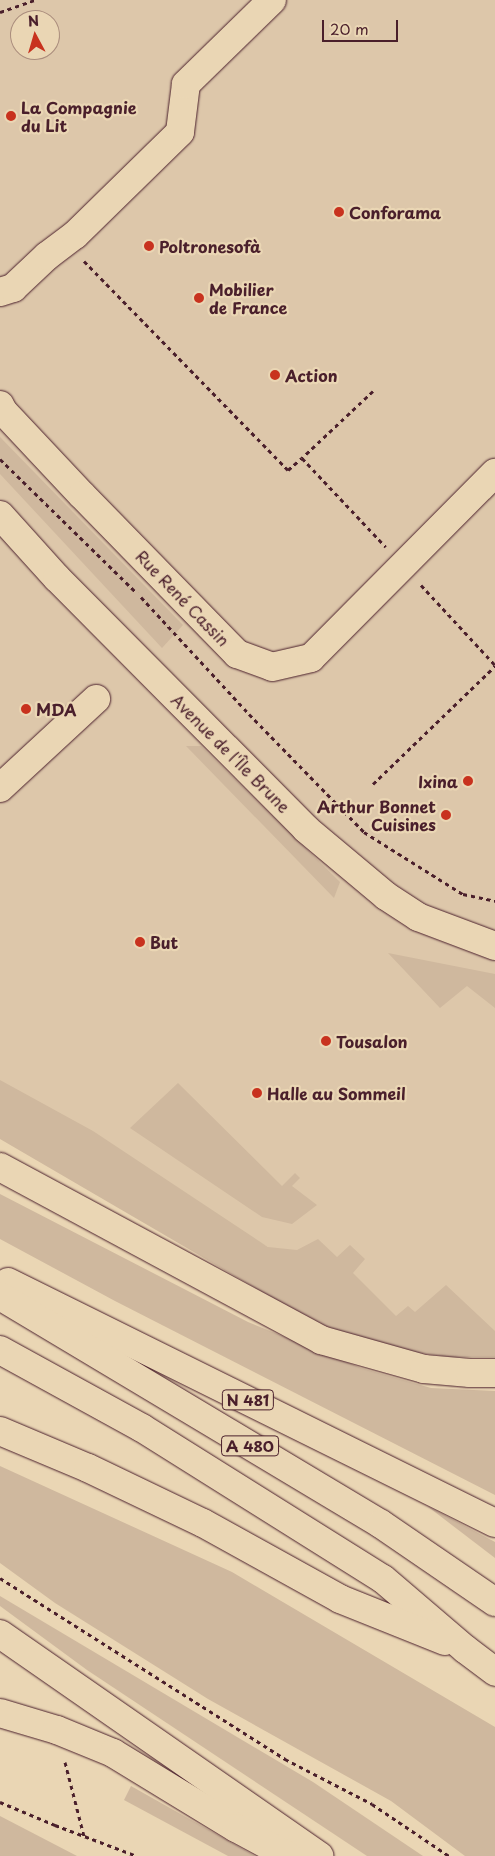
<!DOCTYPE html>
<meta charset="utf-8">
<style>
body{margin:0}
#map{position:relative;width:495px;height:1856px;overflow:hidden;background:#ead6b4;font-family:"Playpen Sans",sans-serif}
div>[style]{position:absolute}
.built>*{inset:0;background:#ddc7aa}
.green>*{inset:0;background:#cfb89e}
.path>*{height:3px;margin-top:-1.5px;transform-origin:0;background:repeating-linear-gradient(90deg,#4a1f2b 0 4px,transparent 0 8px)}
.roads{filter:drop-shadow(0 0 1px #4a1f2b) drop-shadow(0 0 1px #4a1f2b)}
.minor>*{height:28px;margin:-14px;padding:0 14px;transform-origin:14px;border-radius:14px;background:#ead6b4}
.highway>*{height:28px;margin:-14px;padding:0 14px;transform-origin:14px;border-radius:14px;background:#ead6b4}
.dots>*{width:14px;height:14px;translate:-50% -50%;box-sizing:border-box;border:2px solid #ead6b4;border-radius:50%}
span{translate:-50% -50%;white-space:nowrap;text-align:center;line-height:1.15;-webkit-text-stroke:4.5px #ead6b4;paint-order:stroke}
.shield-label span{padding:1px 4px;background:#ead6b4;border:1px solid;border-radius:4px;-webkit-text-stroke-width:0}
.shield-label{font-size:15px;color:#4a1f2b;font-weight:700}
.poi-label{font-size:16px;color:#4a1f2b;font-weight:700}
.left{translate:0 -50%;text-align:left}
.right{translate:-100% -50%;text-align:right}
.street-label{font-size:16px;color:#4a1f2b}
.north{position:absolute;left:10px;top:10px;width:50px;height:50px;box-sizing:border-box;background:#ead6b4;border:1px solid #aa8d7d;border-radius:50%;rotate:354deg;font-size:14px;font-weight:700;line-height:20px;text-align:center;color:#4a1f2b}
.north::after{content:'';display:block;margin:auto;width:18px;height:22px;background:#c8321e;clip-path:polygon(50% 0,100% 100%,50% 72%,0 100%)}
.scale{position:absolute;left:322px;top:20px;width:76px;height:22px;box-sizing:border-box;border:2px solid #4a1f2b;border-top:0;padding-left:6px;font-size:15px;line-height:18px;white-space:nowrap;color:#4a1f2b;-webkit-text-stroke:4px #ead6b4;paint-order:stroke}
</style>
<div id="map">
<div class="built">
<div style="clip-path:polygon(evenodd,0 0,495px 0,495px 1334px,412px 1328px,0 1096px,0 0,20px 20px,50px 20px,50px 50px,20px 50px,20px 20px)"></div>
</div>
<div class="green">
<div style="clip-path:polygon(0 437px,183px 625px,162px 648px,0 474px)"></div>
<div style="clip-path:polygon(186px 746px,201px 746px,340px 882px,334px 898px)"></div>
<div style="clip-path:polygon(388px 953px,495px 974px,495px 1008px,467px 986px,440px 1008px)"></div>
<div style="clip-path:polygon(0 1080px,93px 1131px,268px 1247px,297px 1250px,318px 1239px,337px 1257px,350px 1245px,365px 1259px,353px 1273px,396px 1316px,408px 1306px,415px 1312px,446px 1285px,495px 1331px,495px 1357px,451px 1357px,396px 1350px,353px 1337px,312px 1321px,0 1139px)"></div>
<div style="clip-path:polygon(178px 1083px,282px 1186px,295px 1173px,300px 1178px,292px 1186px,317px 1205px,292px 1224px,262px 1217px,130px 1128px)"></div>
<div style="clip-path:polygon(0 1194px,248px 1322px,361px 1368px,431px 1388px,495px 1391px,495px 1495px,115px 1301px,0 1239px)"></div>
<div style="clip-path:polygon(0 1466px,232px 1572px,495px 1727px,495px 1856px,465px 1856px,391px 1801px,208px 1699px,55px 1603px,0 1563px)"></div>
<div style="clip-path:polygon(427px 1506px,495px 1542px,495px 1558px)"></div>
<div style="clip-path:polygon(0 1596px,313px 1782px,423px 1856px,367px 1856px,87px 1670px,0 1606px)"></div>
<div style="clip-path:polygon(131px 1786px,255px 1856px,228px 1856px,124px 1800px)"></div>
<div style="clip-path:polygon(0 1816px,77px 1856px,0 1856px)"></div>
</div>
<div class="path">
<div style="left:0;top:12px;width:37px;rotate:-19deg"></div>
<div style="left:84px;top:261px;width:292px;rotate:45.7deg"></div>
<div style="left:288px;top:470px;width:18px;rotate:-41deg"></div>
<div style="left:373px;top:391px;width:98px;rotate:136.7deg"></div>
<div style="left:302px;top:458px;width:122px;rotate:46.7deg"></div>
<div style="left:0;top:459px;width:192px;rotate:44.4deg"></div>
<div style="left:421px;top:585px;width:109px;rotate:47.2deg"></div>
<div style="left:141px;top:597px;width:159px;rotate:47.3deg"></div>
<div style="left:249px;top:714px;width:165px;rotate:45.7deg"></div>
<div style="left:364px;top:832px;width:117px;rotate:32.1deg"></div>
<div style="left:463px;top:894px;width:33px;rotate:12deg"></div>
<div style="left:373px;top:784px;width:170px;rotate:-44deg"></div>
<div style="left:0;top:1578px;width:338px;rotate:32.4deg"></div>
<div style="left:285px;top:1759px;width:98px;rotate:27.3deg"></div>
<div style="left:372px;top:1804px;width:93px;rotate:34deg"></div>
<div style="left:65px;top:1762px;width:76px;rotate:75.6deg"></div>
<div style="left:0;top:1802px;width:60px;rotate:22.7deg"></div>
<div style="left:55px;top:1825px;width:88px;rotate:20.7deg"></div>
</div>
<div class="roads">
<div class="minor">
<div style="left:0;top:292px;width:14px;rotate:-17deg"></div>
<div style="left:13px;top:288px;width:47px;rotate:-43.3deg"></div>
<div style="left:47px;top:256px;width:35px;rotate:-37deg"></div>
<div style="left:75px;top:235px;width:147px;rotate:-44.4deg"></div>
<div style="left:180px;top:132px;width:48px;rotate:-82.9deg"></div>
<div style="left:186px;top:84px;width:120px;rotate:-44.3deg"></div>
<div style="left:0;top:405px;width:7px;rotate:63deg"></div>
<div style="left:3px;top:411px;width:115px;rotate:46.8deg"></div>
<div style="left:82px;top:495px;width:222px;rotate:45.7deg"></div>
<div style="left:237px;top:654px;width:37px;rotate:20deg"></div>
<div style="left:272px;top:667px;width:40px;rotate:-13deg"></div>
<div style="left:311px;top:658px;width:261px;rotate:-45.2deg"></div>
<div style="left:0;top:515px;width:85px;rotate:47.9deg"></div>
<div style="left:57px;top:578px;width:354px;rotate:45.2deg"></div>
<div style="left:306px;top:829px;width:104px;rotate:39.9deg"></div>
<div style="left:386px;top:896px;width:38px;rotate:33deg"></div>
<div style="left:418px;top:917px;width:82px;rotate:20.6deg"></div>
<div style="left:0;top:788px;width:131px;rotate:-42.8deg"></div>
</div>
<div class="highway">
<div style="left:0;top:1167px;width:365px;rotate:28.3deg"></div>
<div style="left:321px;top:1340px;width:107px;rotate:15.7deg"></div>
<div style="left:424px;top:1369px;width:46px;rotate:5deg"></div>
<div style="left:470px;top:1373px;width:25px"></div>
<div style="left:8px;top:1282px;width:543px;rotate:26.33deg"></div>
<div style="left:0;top:1296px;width:444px;rotate:30.9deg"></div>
<div style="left:381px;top:1524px;width:138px;rotate:34.4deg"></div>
<div style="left:0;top:1350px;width:162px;rotate:28.8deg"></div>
<div style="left:142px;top:1428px;width:284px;rotate:32.1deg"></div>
<div style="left:383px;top:1579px;width:108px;rotate:40.5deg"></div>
<div style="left:465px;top:1649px;width:38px;rotate:37deg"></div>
<div style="left:0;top:1431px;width:95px;rotate:22.8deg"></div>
<div style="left:88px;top:1468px;width:127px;rotate:25.6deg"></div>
<div style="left:203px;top:1523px;width:157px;rotate:29deg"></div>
<div style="left:340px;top:1599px;width:113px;rotate:21.8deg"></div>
<div style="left:0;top:1634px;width:389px;rotate:34.8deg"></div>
<div style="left:0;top:1713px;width:59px;rotate:16.6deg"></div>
<div style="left:57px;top:1730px;width:61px;rotate:22.3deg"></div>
<div style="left:113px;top:1753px;width:144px;rotate:31.4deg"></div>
<div style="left:236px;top:1828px;width:59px;rotate:28.3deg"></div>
</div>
</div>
<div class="dots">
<div style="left:11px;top:116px;background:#c8321e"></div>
<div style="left:339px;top:212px;background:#c8321e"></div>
<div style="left:149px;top:246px;background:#c8321e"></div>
<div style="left:199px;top:298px;background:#c8321e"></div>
<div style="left:275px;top:375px;background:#c8321e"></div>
<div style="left:26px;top:709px;background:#c8321e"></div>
<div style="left:468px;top:781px;background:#c8321e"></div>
<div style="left:446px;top:815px;background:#c8321e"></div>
<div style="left:140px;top:942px;background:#c8321e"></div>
<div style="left:326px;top:1041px;background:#c8321e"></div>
<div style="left:257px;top:1093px;background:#c8321e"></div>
</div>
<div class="shield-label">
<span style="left:248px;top:1400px">N 481</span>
<span style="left:250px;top:1446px">A 480</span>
</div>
<div class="poi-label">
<span class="left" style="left:21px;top:116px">La Compagnie<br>du Lit</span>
<span class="left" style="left:349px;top:212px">Conforama</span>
<span class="left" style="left:159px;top:246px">Poltronesofà</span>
<span class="left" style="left:209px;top:298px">Mobilier<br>de France</span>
<span class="left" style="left:285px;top:375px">Action</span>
<span class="left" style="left:36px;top:709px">MDA</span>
<span class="right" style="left:458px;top:781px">Ixina</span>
<span class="right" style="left:436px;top:815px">Arthur Bonnet<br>Cuisines</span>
<span class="left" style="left:150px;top:942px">But</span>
<span class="left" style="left:336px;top:1041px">Tousalon</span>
<span class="left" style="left:267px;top:1093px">Halle au Sommeil</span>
</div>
<div class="street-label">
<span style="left:183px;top:598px;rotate:46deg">Rue René Cassin</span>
<span style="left:231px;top:753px;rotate:45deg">Avenue de l'Île Brune</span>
</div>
<div class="north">N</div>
<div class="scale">20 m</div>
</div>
